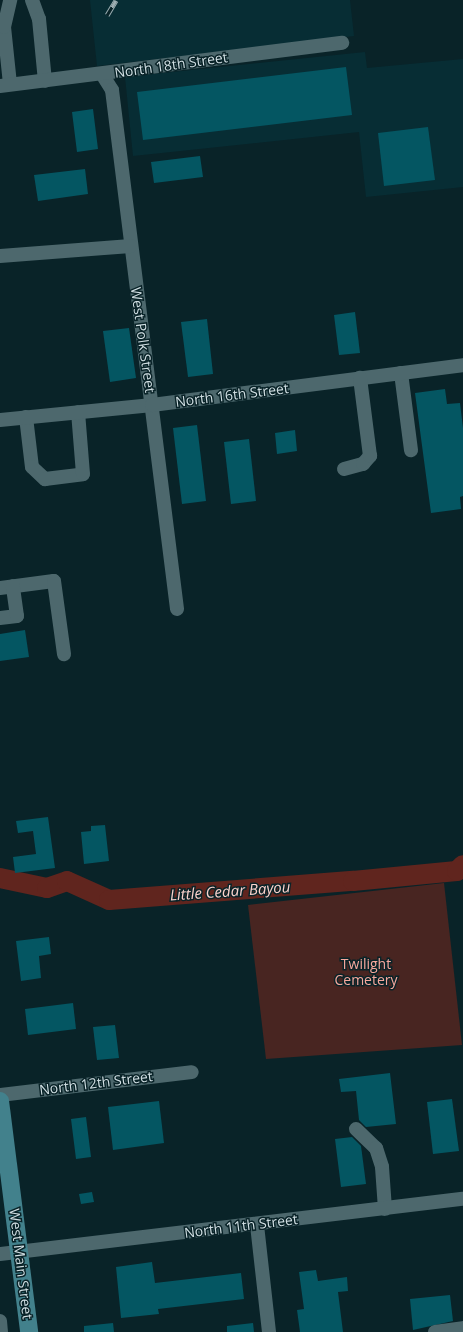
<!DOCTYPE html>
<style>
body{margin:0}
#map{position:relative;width:463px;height:1332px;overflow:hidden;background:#092328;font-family:"Open Sans",sans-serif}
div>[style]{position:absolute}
.built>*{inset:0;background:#072d34}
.green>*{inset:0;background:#482521}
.river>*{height:20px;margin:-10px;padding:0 10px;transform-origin:10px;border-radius:10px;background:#60251e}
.building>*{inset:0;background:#045662}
.minor>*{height:14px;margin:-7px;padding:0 7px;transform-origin:7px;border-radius:7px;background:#4d686d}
.major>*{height:18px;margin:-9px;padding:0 9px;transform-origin:9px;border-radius:9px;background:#42818c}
.rail>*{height:4.5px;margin-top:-2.25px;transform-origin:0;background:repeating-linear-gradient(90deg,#092328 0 9px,#9daeb2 0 18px);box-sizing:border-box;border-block:1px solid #9daeb2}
span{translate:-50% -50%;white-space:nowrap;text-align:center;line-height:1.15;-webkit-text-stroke:3px #092328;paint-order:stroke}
.street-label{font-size:14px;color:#d1dfe3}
.park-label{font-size:14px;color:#f7a89d}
.water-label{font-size:15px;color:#fcd2cc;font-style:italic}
</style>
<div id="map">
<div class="built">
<div style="clip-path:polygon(90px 0,350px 0,354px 36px,97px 66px)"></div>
<div style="clip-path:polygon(365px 52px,367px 68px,463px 59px,463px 187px,366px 197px,359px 132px,133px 156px,125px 77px)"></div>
</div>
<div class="green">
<div style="clip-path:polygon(444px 883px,462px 1045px,266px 1059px,248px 905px)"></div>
</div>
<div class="river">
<div style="left:0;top:878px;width:48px;rotate:12deg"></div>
<div style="left:47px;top:888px;width:21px;rotate:-19deg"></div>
<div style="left:67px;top:881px;width:46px;rotate:24.3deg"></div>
<div style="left:109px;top:900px;width:245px;rotate:-4.5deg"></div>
<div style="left:353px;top:881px;width:104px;rotate:-5.5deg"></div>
<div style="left:457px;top:871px;width:8px;rotate:-45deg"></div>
</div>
<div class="building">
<div style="clip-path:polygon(346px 67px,352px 115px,143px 140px,137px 92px)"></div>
<div style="clip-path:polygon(93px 109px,98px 149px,77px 152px,72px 112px)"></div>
<div style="clip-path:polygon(428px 127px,435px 180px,384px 186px,378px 133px)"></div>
<div style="clip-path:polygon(200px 156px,203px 177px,154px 183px,151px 162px)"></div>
<div style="clip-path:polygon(85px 169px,88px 194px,38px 201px,34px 175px)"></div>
<div style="clip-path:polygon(355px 312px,360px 353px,339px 355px,334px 315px)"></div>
<div style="clip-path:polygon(207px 319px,213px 374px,188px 377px,181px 322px)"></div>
<div style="clip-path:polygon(129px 328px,136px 378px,110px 382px,103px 331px)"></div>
<div style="clip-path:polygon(445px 389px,447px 404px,460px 403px,463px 428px,463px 496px,460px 497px,461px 509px,431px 513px,415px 393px)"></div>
<div style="clip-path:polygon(197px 425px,206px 501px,182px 504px,173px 428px)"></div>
<div style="clip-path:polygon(295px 430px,297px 451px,277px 454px,275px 433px)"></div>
<div style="clip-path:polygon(249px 439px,256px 501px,231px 504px,224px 442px)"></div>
<div style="clip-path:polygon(25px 630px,29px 657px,0 661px,0 634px)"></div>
<div style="clip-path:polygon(48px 817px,55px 868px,15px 873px,13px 857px,36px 854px,33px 831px,18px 833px,16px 821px)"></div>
<div style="clip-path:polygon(105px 825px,109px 861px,84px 864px,81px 832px,91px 831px,91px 826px)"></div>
<div style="clip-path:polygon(49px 937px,51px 954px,39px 956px,41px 978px,21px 981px,16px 941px)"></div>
<div style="clip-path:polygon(73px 1003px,76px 1029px,28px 1035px,25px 1009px)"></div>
<div style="clip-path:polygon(115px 1025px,119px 1058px,97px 1060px,93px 1027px)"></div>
<div style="clip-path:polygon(390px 1073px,396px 1124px,366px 1127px,359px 1120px,356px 1091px,341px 1092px,339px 1079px)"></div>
<div style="clip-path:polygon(452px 1099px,459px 1151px,433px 1154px,427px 1102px)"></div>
<div style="clip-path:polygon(159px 1101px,164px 1143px,113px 1150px,108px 1107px)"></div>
<div style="clip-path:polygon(86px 1117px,91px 1157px,76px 1159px,71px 1119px)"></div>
<div style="clip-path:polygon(352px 1137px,361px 1146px,366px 1184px,341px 1187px,335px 1139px)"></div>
<div style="clip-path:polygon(92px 1192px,94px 1202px,81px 1204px,79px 1194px)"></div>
<div style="clip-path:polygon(152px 1262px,155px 1283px,241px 1273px,244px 1299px,158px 1309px,159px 1314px,121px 1318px,116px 1267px)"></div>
<div style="clip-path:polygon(316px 1270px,318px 1281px,347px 1277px,348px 1291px,338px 1292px,343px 1332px,300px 1332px,297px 1310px,304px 1309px,299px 1272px)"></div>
<div style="clip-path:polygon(450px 1295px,453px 1321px,413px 1330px,410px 1299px)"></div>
<div style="clip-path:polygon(113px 1323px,114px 1332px,84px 1332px,84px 1326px)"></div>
<div style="clip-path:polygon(253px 1323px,254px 1332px,227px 1332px,227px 1326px)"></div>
</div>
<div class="minor">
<div style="left:32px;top:0;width:20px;rotate:70deg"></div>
<div style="left:39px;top:19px;width:62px;rotate:84.5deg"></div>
<div style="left:102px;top:74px;width:19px;rotate:58deg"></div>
<div style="left:112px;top:90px;width:523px;rotate:82.86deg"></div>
<div style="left:10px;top:84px;width:57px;rotate:-96deg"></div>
<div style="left:4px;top:27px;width:28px;rotate:-77deg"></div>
<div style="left:0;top:86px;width:345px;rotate:-7.2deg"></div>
<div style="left:0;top:256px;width:131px;rotate:-4.4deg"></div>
<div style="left:401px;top:373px;width:78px;rotate:82.6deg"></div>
<div style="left:26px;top:417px;width:50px;rotate:83.2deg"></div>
<div style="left:32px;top:467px;width:18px;rotate:43deg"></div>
<div style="left:45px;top:479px;width:38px;rotate:-7deg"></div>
<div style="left:83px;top:474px;width:62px;rotate:-94.6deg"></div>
<div style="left:0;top:420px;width:153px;rotate:-5.6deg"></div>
<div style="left:152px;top:405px;width:314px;rotate:-7.3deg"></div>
<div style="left:344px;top:469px;width:20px;rotate:-15deg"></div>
<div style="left:363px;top:464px;width:11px;rotate:-49deg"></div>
<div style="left:370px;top:456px;width:79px;rotate:-97.3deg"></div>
<div style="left:0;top:588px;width:54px;rotate:-7.4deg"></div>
<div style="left:54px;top:581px;width:74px;rotate:82.2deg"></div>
<div style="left:0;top:618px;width:17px;rotate:-7deg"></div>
<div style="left:17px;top:616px;width:30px;rotate:-98deg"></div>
<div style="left:0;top:1095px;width:193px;rotate:-6.8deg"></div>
<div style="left:356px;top:1129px;width:28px;rotate:44deg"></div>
<div style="left:376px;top:1148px;width:20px;rotate:72deg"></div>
<div style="left:382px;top:1167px;width:42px;rotate:85.9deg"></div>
<div style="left:257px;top:1225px;width:108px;rotate:83.6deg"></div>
<div style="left:0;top:1254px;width:466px;rotate:-6.8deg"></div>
<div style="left:0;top:1321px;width:11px;rotate:85deg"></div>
<div style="left:435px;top:1332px;width:28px;rotate:-8deg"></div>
</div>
<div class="major">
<div style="left:0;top:1101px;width:233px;rotate:82.8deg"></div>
</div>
<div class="rail">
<div style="left:107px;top:15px;width:17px;rotate:-59deg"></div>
</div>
<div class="street-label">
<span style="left:171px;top:65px;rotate:-8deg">North 18th Street</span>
<span style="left:143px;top:340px;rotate:82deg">West Polk Street</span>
<span style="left:232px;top:395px;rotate:-7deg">North 16th Street</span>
<span style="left:96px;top:1083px;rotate:-7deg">North 12th Street</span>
<span style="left:241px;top:1226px;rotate:-7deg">North 11th Street</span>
<span style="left:21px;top:1264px;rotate:83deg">West Main Street</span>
</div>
<div class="park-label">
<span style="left:366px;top:972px">Twilight<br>Cemetery</span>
</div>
<div class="water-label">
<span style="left:230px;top:891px;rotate:-4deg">Little Cedar Bayou</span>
</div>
</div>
